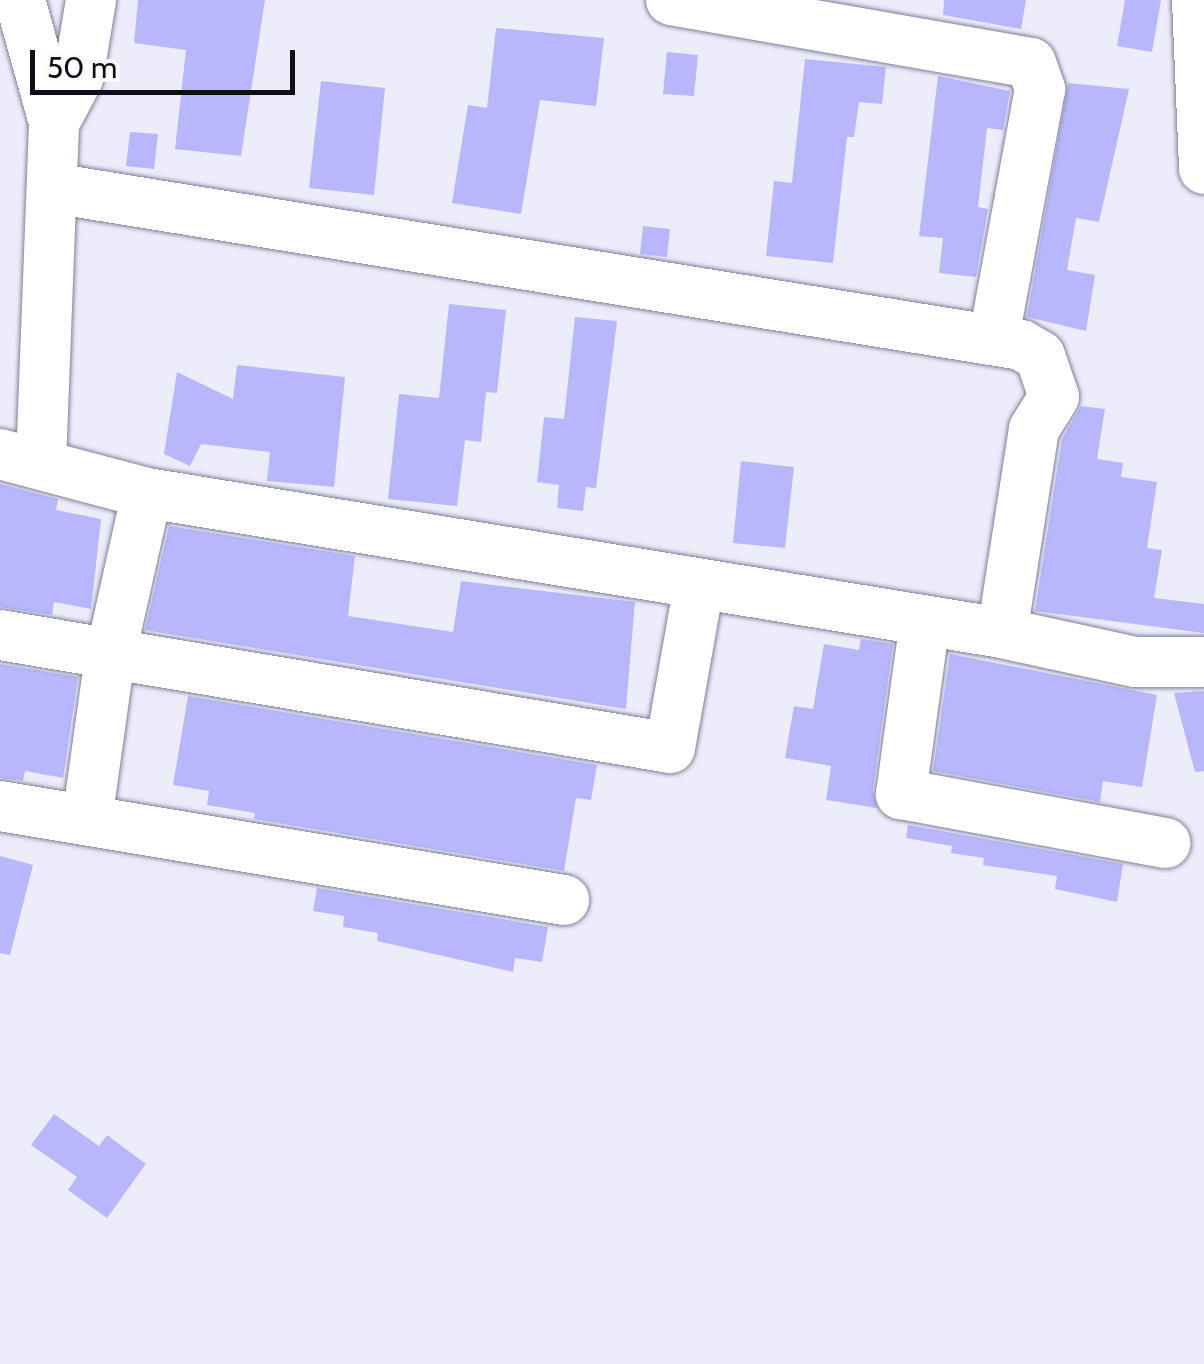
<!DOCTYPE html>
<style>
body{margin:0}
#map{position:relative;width:1204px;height:1364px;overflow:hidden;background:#ececfa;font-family:Cabin,sans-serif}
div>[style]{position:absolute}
.building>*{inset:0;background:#b8b7fd}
.roads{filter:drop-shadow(0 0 2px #7f7f9c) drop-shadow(0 0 2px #7f7f9c)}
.minor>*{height:50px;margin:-25px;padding:0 25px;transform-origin:25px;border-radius:25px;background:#fff}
span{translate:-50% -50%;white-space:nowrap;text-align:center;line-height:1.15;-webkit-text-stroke:8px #fbfbfb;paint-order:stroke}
.scale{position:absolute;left:30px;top:50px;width:265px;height:45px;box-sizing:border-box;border:5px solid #0e0e18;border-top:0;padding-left:12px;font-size:30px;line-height:35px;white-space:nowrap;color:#0e0e18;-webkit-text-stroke:8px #fbfbfb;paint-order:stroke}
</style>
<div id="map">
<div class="building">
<div style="clip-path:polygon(138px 0,265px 0,241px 156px,175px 149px,186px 50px,134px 43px)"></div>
<div style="clip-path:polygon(944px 0,1026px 0,1021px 29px,943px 15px)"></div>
<div style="clip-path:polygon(1125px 0,1161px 0,1152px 52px,1117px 46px)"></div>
<div style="clip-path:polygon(496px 28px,604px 38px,596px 106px,540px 100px,521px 214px,452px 203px,468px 105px,487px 108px)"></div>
<div style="clip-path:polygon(667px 52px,698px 55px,694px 96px,663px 94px)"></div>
<div style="clip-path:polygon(805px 59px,886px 67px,882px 104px,859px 102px,854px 137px,847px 137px,833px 263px,766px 256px,774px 181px,792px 183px)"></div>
<div style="clip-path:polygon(938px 76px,1010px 91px,1003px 130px,987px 128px,978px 207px,988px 209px,976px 277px,939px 273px,943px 238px,919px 236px)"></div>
<div style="clip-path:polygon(321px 81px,385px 88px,374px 195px,309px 188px)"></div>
<div style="clip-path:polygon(1068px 83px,1129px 89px,1099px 222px,1076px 218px,1067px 270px,1095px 275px,1086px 331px,1027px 317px)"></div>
<div style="clip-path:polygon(130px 132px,158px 134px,154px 169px,126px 166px)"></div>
<div style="clip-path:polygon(643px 226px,670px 229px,667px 257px,640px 254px)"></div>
<div style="clip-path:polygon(449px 304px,506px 310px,497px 393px,486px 392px,481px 442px,465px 440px,457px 506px,388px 499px,399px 394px,439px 398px)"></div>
<div style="clip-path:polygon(575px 317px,617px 321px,596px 488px,586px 487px,583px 511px,557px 508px,559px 485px,537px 482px,544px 417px,564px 419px)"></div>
<div style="clip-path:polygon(237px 365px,345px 377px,334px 487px,267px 481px,270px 452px,201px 444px,190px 466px,164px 454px,177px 372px,233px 399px)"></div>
<div style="clip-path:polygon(1081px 406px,1105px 409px,1097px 459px,1123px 463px,1121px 477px,1157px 482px,1147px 548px,1162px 550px,1154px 598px,1204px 604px,1204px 633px,1035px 611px,1062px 439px)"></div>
<div style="clip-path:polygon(741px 461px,794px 467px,785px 548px,733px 543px)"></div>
<div style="clip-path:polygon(0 484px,58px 499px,56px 510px,101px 519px,91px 609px,54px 602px,52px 615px,0 607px)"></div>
<div style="clip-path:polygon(169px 526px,355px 556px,348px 616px,453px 632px,461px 581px,635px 602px,626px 709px,145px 630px)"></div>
<div style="clip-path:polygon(861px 639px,893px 644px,873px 790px,877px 808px,826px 800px,831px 766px,785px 758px,794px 706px,813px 709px,824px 644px,859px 650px)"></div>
<div style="clip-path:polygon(950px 654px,1157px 695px,1142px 787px,1103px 781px,1100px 802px,933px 771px)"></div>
<div style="clip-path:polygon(0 664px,78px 677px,63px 778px,25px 771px,23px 781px,0 778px)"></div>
<div style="clip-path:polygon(1204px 691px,1204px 771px,1195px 772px,1174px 693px)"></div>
<div style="clip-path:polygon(188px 696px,597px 765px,591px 800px,576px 798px,564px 871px,254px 819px,255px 813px,207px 805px,209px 791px,173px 785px)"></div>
<div style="clip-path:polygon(908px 825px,1123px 864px,1117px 902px,1055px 889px,1057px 876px,983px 865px,984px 858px,951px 853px,952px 846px,906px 838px)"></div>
<div style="clip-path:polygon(0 856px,33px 865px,10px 955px,0 953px)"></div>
<div style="clip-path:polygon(317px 888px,548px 927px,542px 962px,515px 958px,513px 972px,377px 941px,378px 933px,343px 927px,344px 916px,313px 911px)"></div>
<div style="clip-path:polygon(54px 1114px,99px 1146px,107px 1135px,146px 1164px,107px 1218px,68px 1190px,77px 1177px,31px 1145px)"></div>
</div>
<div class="roads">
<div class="minor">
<div style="left:20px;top:0;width:128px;rotate:74.5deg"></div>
<div style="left:671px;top:0;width:365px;rotate:9.9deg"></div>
<div style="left:1031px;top:63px;width:28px;rotate:71deg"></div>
<div style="left:1040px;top:89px;width:251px;rotate:100.5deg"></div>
<div style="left:1197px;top:0;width:169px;rotate:87.6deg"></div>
<div style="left:52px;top:188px;width:982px;rotate:9.2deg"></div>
<div style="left:1021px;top:345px;width:22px;rotate:30deg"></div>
<div style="left:1040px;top:356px;width:43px;rotate:71.1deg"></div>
<div style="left:1054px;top:397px;width:38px;rotate:122deg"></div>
<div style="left:1034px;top:429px;width:206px;rotate:98.9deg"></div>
<div style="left:0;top:454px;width:152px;rotate:14.9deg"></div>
<div style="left:147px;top:493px;width:866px;rotate:9.3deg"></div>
<div style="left:1002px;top:633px;width:136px;rotate:12.3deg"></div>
<div style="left:1135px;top:662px;width:69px"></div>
<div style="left:41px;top:463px;width:340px;rotate:-87.8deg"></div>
<div style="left:54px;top:123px;width:51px;rotate:-61.9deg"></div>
<div style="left:78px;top:78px;width:79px;rotate:-80.5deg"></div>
<div style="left:925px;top:621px;width:175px;rotate:97.9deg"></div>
<div style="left:901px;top:794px;width:269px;rotate:10.5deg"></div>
<div style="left:0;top:635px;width:679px;rotate:9.57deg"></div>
<div style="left:670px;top:748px;width:165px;rotate:-79.9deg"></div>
<div style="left:0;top:806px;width:572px;rotate:9.46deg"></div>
<div style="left:87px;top:820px;width:165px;rotate:-82deg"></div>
<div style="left:110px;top:657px;width:168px;rotate:-77.3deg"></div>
</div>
</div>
<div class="scale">50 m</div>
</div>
